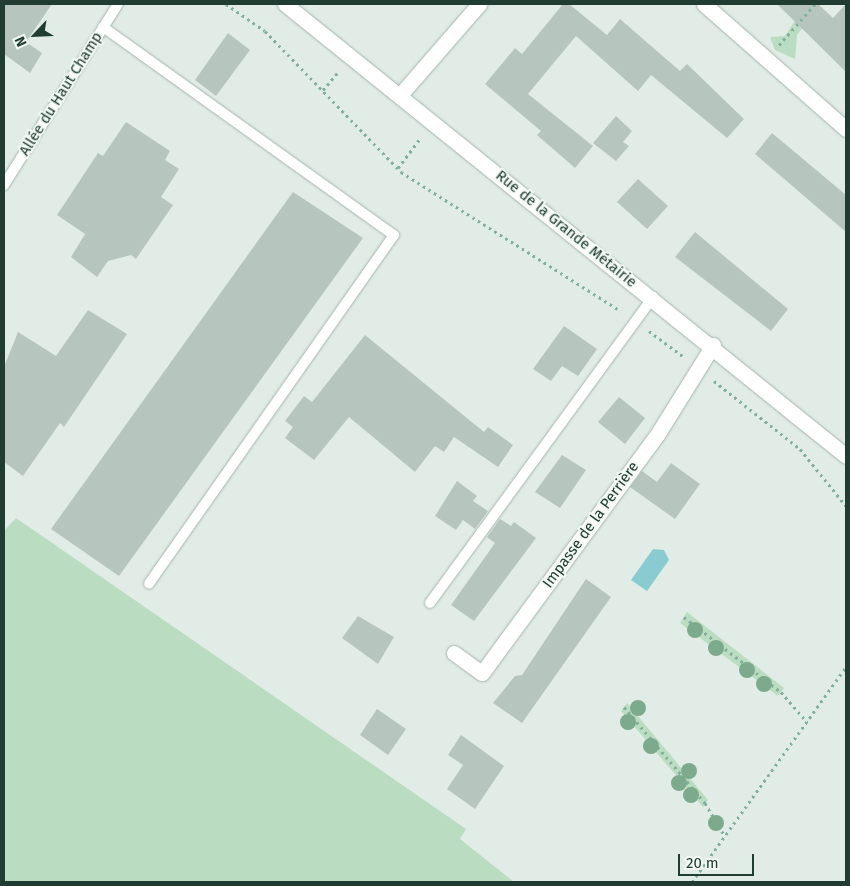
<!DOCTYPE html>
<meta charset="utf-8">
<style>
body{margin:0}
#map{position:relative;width:850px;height:886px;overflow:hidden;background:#e1ece6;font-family:"Fira Sans",sans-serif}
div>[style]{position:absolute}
.green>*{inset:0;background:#baddc1}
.water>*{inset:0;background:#89cbd1}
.building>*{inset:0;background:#b6c6bf}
.path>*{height:3px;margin-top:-1.5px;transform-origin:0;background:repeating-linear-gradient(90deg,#82af9e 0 2.5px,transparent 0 6.5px)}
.roads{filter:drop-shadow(0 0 1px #a4b4ad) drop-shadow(0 0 1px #a4b4ad)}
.lane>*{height:10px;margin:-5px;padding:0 5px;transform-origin:5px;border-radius:5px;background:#fff}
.street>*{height:15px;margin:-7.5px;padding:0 7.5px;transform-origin:7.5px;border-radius:7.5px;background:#fff}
.secondary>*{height:15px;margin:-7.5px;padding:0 7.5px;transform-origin:7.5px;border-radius:7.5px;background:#fff}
.trees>*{width:16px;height:16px;margin:-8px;border-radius:50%;background:#7da98c}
span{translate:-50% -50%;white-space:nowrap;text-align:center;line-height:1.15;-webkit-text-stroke:4px #f2f8f4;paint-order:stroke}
.street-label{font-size:15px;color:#213c33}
.frame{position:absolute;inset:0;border:5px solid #213c33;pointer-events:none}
.north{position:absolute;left:10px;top:10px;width:50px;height:50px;-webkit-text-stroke:4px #f2f8f4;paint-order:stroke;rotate:245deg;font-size:14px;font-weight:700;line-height:20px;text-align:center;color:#213c33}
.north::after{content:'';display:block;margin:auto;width:18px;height:22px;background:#213c33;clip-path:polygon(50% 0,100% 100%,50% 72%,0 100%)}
.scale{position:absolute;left:678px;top:854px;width:76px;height:22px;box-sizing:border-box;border:2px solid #213c33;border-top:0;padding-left:6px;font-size:15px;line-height:18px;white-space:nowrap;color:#213c33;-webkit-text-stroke:4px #f2f8f4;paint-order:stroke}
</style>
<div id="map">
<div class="green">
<div style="clip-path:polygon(806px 4px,821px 4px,797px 35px,795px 59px,775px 50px,770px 37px,785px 36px)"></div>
<div style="clip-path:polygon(16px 518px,466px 829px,460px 839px,514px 882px,4px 882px,4px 531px)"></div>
<div style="clip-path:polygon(687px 612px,784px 688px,778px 696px,680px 623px)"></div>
<div style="clip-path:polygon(627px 703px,708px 800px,703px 807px,621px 711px)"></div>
</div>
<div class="water">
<div style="clip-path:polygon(653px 549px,664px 550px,669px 560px,647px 591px,631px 580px)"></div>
</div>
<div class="building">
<div style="clip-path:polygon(4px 4px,52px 4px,26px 42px,42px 53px,30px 73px,4px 54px)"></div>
<div style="clip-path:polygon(563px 4px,569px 4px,607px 35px,620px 19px,680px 71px,687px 64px,744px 119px,727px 138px,651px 75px,638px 91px,576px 36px,528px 94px,593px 146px,575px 168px,537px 135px,541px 131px,485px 84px,515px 48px,522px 54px)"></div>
<div style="clip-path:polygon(777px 4px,818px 4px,833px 18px,846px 4px,846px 72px)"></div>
<div style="clip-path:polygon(228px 33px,250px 50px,216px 96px,195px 80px)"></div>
<div style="clip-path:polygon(616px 116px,632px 131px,623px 142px,629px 146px,616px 161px,593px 143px)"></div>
<div style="clip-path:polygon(126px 122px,170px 151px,165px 160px,179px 169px,161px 197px,173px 205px,136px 259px,131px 255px,108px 261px,97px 277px,71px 257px,85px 234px,57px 215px,98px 153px,103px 156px)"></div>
<div style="clip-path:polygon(772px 133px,846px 195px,846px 232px,755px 154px)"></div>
<div style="clip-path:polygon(638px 179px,668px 206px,647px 229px,617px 202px)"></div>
<div style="clip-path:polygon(293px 192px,363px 238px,119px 576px,51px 529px)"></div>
<div style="clip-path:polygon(695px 232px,788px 309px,771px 331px,675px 257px)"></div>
<div style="clip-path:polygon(88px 310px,127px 334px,64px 427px,60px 423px,23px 476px,4px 462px,4px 367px,18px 332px,56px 356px)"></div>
<div style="clip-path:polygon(564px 326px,597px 349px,578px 376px,562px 366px,551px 381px,533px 369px)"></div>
<div style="clip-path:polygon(365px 335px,484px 432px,488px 427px,513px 445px,498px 467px,454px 437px,444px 452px,435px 446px,415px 472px,349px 417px,314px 460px,285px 438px,293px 427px,285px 421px,304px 396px,312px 402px)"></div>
<div style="clip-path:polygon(619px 397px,645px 418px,625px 444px,598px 422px)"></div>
<div style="clip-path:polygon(562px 455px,586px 470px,560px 508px,535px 492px)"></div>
<div style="clip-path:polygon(671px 463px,700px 484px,675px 519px,630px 487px,642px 471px,657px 482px)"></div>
<div style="clip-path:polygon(457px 481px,477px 496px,473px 501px,488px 511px,475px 529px,463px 520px,456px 530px,435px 516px)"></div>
<div style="clip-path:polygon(500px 519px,511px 526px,514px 522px,536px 538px,474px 621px,451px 605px,495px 543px,487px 537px)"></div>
<div style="clip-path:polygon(586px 579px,611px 597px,522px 723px,493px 703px,515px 676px,522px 675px)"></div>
<div style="clip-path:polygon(358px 616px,394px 637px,378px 664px,342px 638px)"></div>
<div style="clip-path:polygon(377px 709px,406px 729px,388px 755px,360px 735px)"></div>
<div style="clip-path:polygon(461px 735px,504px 766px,475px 809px,447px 789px,463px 765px,448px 755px)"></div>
</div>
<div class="path">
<div style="left:226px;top:4px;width:47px;rotate:34.7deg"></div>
<div style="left:265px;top:31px;width:196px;rotate:46deg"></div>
<div style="left:401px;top:172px;width:260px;rotate:32.3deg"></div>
<div style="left:779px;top:45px;width:55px;rotate:-48.7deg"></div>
<div style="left:323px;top:90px;width:25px;rotate:-50deg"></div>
<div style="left:398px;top:168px;width:36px;rotate:-53deg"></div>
<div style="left:649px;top:331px;width:44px;rotate:36.6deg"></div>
<div style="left:714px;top:381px;width:110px;rotate:38.3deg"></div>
<div style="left:800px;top:449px;width:73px;rotate:51.1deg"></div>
<div style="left:684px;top:617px;width:123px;rotate:37.7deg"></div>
<div style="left:781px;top:692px;width:40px;rotate:49deg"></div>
<div style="left:624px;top:707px;width:126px;rotate:49.8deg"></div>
<div style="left:705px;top:803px;width:39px;rotate:59deg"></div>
<div style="left:692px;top:882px;width:264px;rotate:-54.4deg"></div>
</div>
<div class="roads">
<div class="lane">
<div style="left:103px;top:27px;width:358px;rotate:35.6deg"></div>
<div style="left:394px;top:235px;width:426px;rotate:125.1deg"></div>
<div style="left:4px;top:185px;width:214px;rotate:-57.8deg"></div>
<div style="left:430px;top:603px;width:379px;rotate:-53.9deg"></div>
</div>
<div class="street">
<div style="left:704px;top:4px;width:189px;rotate:41.4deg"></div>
<div style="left:400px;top:95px;width:121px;rotate:-49deg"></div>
<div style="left:454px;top:653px;width:34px;rotate:36deg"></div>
<div style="left:482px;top:673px;width:295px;rotate:-53.7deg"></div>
<div style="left:657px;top:435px;width:106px;rotate:-58.1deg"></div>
</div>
<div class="secondary">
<div style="left:285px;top:4px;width:720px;rotate:38.86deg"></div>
</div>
</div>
<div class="trees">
<div style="left:695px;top:630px"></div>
<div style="left:716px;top:648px"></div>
<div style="left:747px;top:670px"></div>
<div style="left:764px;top:684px"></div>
<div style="left:638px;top:708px"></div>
<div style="left:628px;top:722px"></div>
<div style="left:651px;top:746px"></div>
<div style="left:689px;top:771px"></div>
<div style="left:679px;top:783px"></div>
<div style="left:691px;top:795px"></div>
<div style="left:716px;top:823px"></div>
</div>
<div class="street-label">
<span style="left:61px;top:94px;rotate:-58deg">Allée du Haut Champ</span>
<span style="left:566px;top:229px;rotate:39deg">Rue de la Grande Métairie</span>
<span style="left:591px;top:525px;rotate:-54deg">Impasse de la Perrière</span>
</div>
<div class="frame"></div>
<div class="north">N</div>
<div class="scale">20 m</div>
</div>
